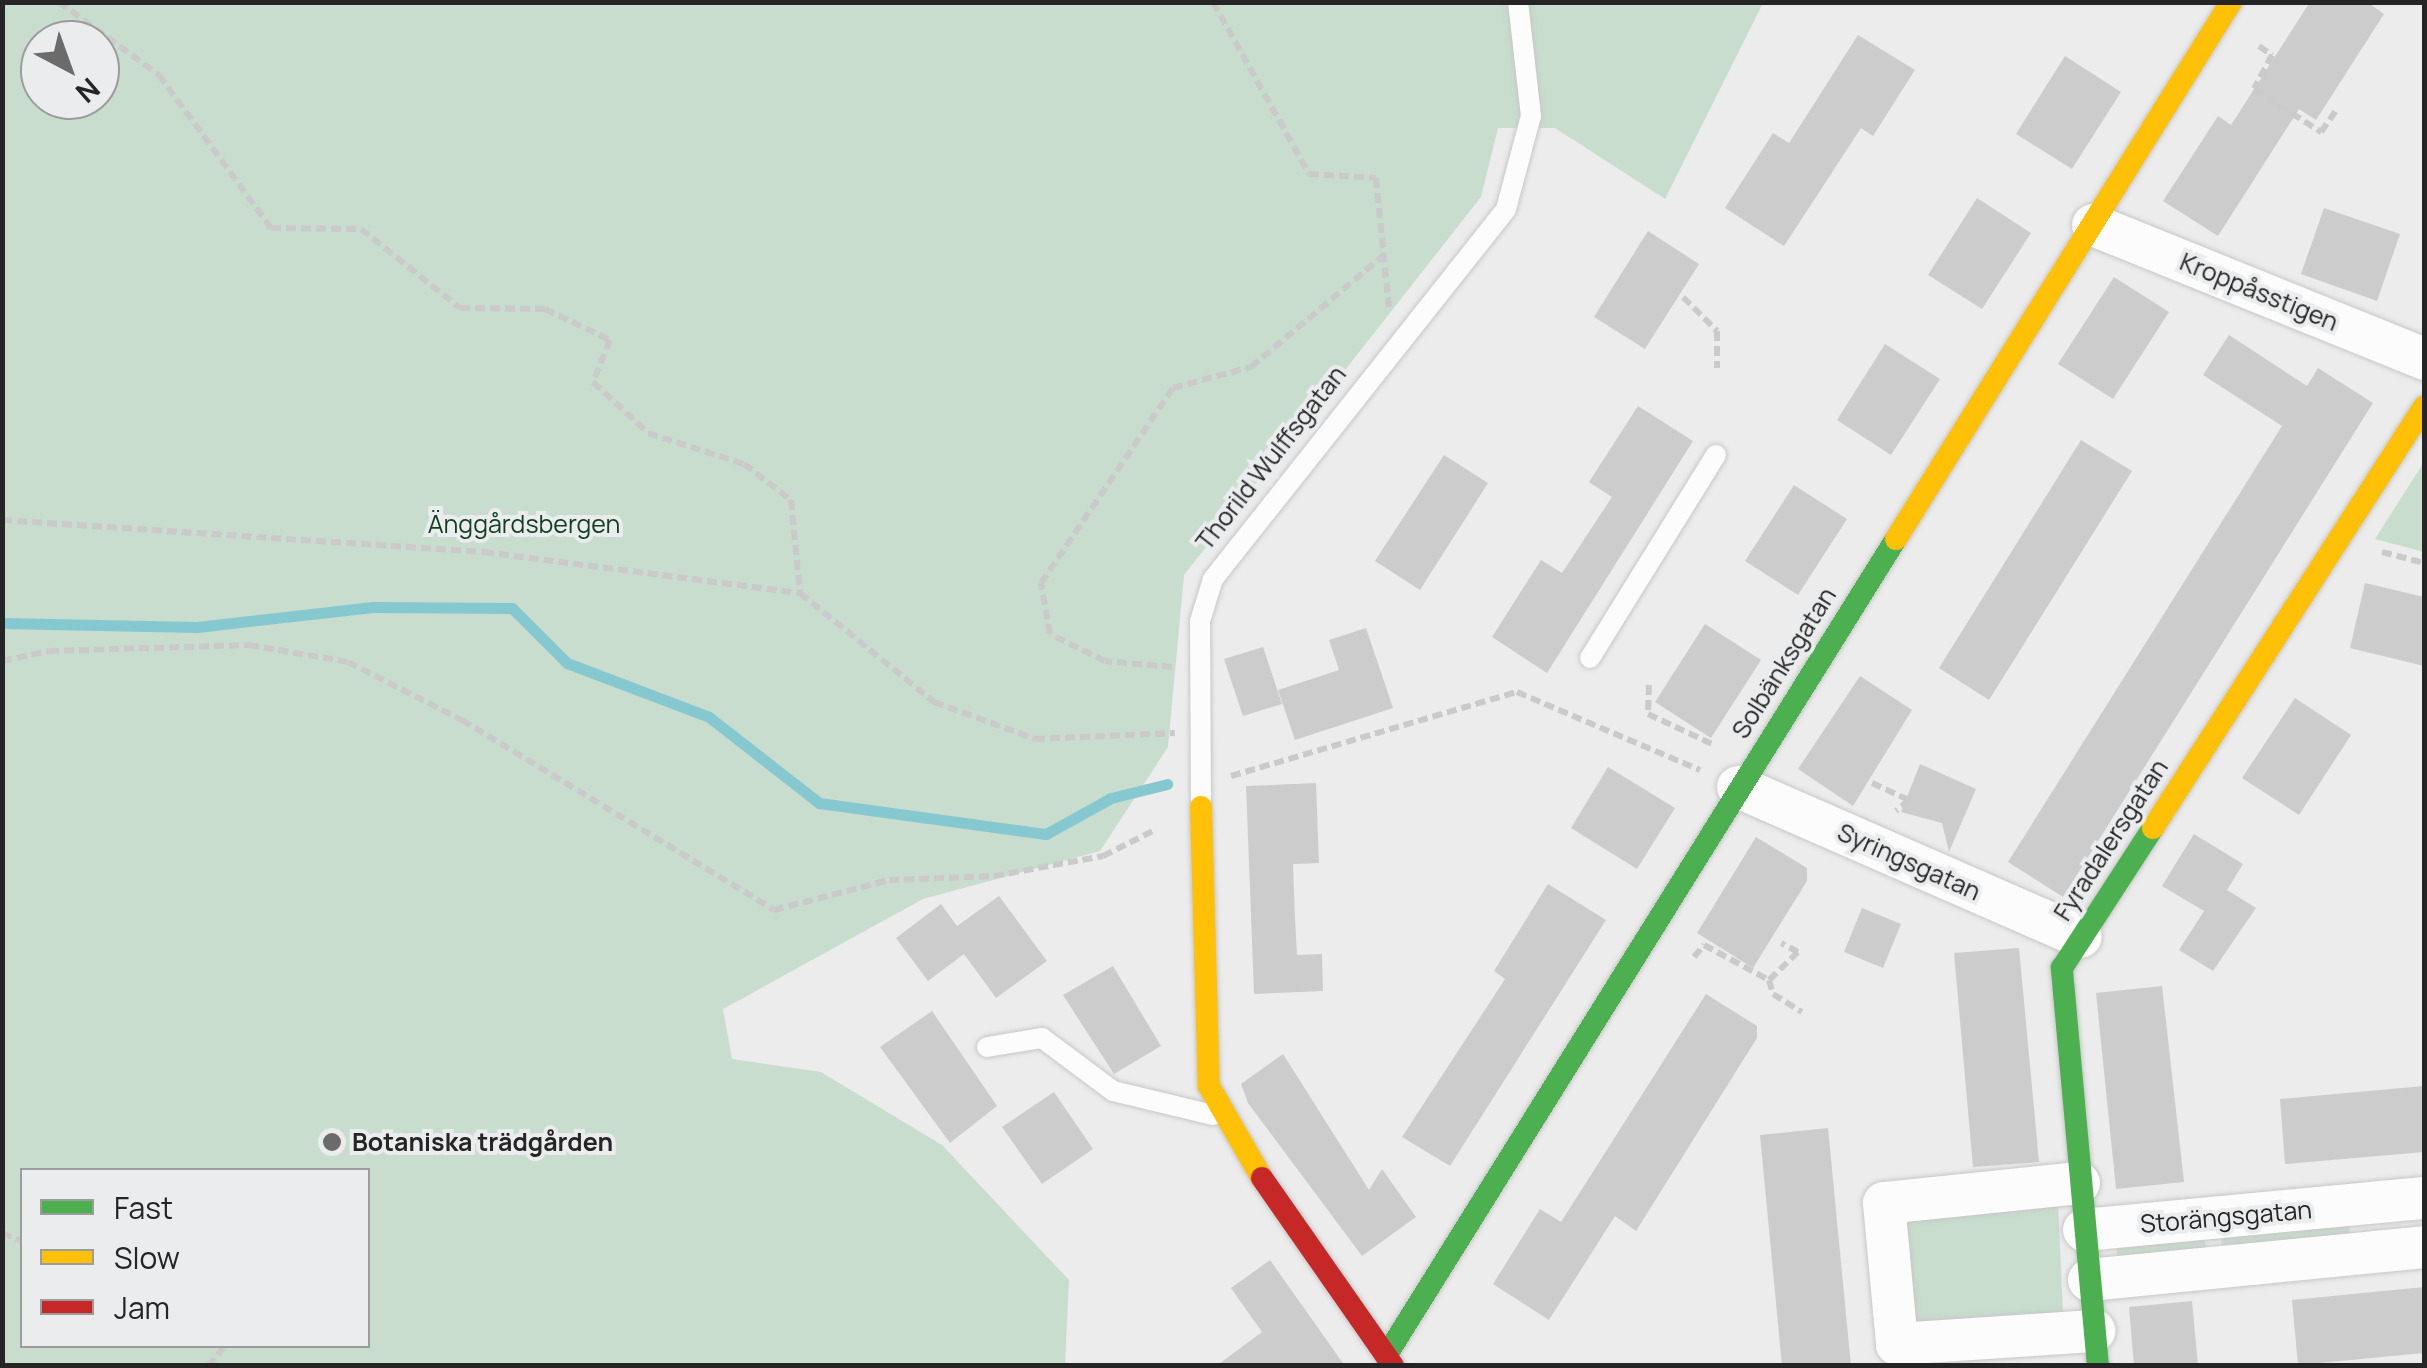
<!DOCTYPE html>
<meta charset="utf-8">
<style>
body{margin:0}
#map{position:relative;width:2427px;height:1368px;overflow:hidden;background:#ececec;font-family:Manrope,sans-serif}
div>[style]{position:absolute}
.green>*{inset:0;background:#c8ddce}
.stream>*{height:11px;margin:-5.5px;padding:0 5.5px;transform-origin:5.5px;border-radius:5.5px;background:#85c8cf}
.building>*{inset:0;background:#ccc}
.path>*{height:6px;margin-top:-3px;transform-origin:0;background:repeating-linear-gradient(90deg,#cacaca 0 10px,transparent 0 15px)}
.roads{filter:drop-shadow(0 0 2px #c7c7c7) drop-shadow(0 0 2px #c7c7c7)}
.lane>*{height:20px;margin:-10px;padding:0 10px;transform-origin:10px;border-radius:10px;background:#fcfcfc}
.street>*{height:42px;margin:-21px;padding:0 21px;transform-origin:21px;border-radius:21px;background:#fcfcfc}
.fast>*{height:22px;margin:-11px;padding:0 11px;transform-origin:11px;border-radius:11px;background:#4caf50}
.slow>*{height:22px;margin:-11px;padding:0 11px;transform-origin:11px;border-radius:11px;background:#ffc107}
.jam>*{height:22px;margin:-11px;padding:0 11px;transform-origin:11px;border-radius:11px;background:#c62828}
.dots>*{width:28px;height:28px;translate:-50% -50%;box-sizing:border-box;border:5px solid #ebeced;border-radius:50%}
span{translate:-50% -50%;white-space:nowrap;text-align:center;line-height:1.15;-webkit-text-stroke:8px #ebeced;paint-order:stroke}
.street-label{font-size:25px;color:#252526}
.park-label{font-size:25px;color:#103f22}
.poi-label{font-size:25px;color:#252526;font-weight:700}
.left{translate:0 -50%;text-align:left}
.frame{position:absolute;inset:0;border:5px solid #252526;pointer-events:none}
.legend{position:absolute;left:20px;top:1168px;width:350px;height:180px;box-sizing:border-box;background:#ebeced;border:2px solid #9c9c9d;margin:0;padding:12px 18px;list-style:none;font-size:30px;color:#252526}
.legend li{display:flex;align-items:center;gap:20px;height:50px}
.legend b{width:50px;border:2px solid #9c9c9d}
.north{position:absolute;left:20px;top:20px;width:100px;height:100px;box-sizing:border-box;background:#ebeced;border:2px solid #9c9c9d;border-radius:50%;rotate:139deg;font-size:28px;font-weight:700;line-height:40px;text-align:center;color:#252526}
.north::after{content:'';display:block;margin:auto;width:35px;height:45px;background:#6b6b6b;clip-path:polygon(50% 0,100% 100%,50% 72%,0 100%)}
</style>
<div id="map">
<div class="green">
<div style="clip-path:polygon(evenodd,3px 3px,1763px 3px,1665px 199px,1555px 128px,1498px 128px,1481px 197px,1184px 575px,1168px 747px,1100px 851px,923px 899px,723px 1009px,732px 1059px,821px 1072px,942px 1145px,1069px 1280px,1065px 1365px,3px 1366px,3px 3px,40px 40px,100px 40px,100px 100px,40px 100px,40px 40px,3px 3px,22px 1170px,368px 1170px,368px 1346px,22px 1346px,22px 1170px)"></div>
<div style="clip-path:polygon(2424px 462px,2424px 552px,2375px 539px)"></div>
<div style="clip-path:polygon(2058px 1201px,2063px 1312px,1919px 1325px,1906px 1308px,1907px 1217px)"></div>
<div style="clip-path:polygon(2349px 1226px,2350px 1235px,2222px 1250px,2221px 1234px)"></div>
<div style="clip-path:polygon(2204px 1234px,2206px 1250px,2118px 1258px,2116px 1244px)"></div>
</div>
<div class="stream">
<div style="left:2px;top:623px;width:195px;rotate:1.2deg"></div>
<div style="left:197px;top:627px;width:177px;rotate:-6.5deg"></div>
<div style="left:373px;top:607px;width:139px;rotate:0.4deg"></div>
<div style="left:512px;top:608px;width:78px;rotate:45deg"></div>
<div style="left:567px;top:663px;width:152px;rotate:20.8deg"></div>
<div style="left:709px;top:717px;width:140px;rotate:38deg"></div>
<div style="left:819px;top:803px;width:229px;rotate:7.8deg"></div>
<div style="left:1046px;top:834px;width:74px;rotate:-29deg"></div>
<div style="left:1111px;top:798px;width:58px;rotate:-14deg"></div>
</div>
<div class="building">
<div style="clip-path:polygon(2310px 2px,2367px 2px,2384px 14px,2316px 120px,2299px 109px,2218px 236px,2163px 201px,2218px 116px,2231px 125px)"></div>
<div style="clip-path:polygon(1858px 35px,1915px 70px,1873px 136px,1861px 128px,1784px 246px,1725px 208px,1773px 133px,1789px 143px)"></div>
<div style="clip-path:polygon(2065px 56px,2121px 92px,2072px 169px,2016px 134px)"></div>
<div style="clip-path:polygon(1977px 198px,2031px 233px,1982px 309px,1928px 275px)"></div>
<div style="clip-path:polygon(2324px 208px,2400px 234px,2377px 301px,2301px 274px)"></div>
<div style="clip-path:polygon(1648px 231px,1699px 264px,1645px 349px,1594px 317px)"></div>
<div style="clip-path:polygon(2114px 277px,2169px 312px,2113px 399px,2058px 364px)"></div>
<div style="clip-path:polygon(2229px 335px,2307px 386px,2318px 368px,2373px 403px,2063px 897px,2008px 862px,2282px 426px,2203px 375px)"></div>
<div style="clip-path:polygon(1885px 344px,1940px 379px,1891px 455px,1837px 420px)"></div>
<div style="clip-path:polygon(1638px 406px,1693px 441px,1547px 673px,1492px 637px,1541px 560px,1562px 573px,1612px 497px,1589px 482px)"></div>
<div style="clip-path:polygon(2081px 440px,2132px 471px,1989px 700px,1939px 668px)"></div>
<div style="clip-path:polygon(1444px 455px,1488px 483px,1420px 590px,1375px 561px)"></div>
<div style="clip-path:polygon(1794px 485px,1847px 519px,1798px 595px,1745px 561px)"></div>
<div style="clip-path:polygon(2365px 583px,2424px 597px,2424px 666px,2350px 648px)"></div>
<div style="clip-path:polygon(1705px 624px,1761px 660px,1711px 738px,1655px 702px)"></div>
<div style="clip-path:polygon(1366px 628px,1393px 708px,1295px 740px,1278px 690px,1339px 670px,1329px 640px)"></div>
<div style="clip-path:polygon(1263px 647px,1282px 704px,1243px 716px,1224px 659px)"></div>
<div style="clip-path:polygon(1860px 676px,1912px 710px,1853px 806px,1798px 769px)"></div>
<div style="clip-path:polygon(2295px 698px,2351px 735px,2299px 815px,2242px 778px)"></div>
<div style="clip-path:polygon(1920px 764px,1976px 789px,1949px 852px,1942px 823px,1901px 812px)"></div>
<div style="clip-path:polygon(1608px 767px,1675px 808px,1637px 869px,1571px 828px)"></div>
<div style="clip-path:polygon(1316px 783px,1319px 863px,1293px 864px,1295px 919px,1297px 955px,1322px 954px,1323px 991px,1254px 994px,1246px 786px)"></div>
<div style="clip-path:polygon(2194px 834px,2243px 864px,2227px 890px,2256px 908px,2213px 971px,2179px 950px,2204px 911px,2162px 886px)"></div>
<div style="clip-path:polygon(1756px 837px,1807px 868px,1807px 881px,1753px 968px,1697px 933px)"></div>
<div style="clip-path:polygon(1548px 884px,1606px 920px,1450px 1166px,1402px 1137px,1505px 979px,1494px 971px)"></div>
<div style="clip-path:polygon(999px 896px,1047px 961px,996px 998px,964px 954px,928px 981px,896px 938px,941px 904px,957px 926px)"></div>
<div style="clip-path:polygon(1862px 908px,1901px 924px,1883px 968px,1844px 952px)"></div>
<div style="clip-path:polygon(2019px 948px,2039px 1162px,1973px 1167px,1954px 953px)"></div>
<div style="clip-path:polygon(1113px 966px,1161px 1046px,1114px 1074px,1063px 995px)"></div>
<div style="clip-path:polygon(2162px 986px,2184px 1182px,2116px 1189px,2096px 993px)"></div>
<div style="clip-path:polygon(1706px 994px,1757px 1026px,1757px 1038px,1636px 1231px,1615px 1216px,1549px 1320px,1493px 1284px,1540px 1209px,1561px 1222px)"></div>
<div style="clip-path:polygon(932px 1011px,997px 1106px,950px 1143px,880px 1047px)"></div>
<div style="clip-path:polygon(1283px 1054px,1369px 1190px,1382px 1169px,1416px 1217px,1362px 1256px,1248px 1103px,1241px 1084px)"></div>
<div style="clip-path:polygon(2424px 1086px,2424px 1152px,2285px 1164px,2280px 1099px)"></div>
<div style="clip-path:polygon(1054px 1092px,1093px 1149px,1042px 1184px,1002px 1127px)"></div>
<div style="clip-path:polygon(1828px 1128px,1851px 1366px,1782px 1366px,1760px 1135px)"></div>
<div style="clip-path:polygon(1270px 1260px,1345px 1366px,1216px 1366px,1262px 1332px,1231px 1288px)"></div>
<div style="clip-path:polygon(2424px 1287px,2424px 1353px,2298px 1365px,2292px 1300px)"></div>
<div style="clip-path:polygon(2192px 1301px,2198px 1366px,2134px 1366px,2129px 1307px)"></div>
</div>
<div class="path">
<div style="left:59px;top:2px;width:124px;rotate:36.1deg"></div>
<div style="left:159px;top:75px;width:190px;rotate:53.8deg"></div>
<div style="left:271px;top:228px;width:90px;rotate:0.6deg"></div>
<div style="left:361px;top:229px;width:127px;rotate:38.6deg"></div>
<div style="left:460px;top:308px;width:85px;rotate:0.7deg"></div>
<div style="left:545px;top:309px;width:72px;rotate:25.5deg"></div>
<div style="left:610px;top:340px;width:45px;rotate:112deg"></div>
<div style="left:593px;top:382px;width:75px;rotate:42.8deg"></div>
<div style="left:648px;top:433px;width:101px;rotate:17.9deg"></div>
<div style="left:744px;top:464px;width:59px;rotate:37.5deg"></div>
<div style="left:791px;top:500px;width:93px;rotate:84.5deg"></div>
<div style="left:1213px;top:2px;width:197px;rotate:60.8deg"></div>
<div style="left:1309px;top:174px;width:67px;rotate:3.4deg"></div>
<div style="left:1376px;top:178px;width:132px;rotate:84.3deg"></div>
<div style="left:2259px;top:46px;width:16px;rotate:35deg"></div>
<div style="left:2272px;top:55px;width:38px;rotate:118deg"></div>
<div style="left:2254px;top:89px;width:80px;rotate:32.7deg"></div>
<div style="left:2321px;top:132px;width:29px;rotate:-55deg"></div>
<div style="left:1683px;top:297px;width:48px;rotate:45deg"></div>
<div style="left:1717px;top:331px;width:37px;rotate:90deg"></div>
<div style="left:2px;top:520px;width:483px;rotate:3.8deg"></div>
<div style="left:484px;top:552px;width:319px;rotate:7.4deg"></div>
<div style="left:800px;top:593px;width:173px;rotate:39.1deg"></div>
<div style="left:934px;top:702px;width:108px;rotate:20.1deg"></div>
<div style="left:1035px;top:739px;width:140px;rotate:-2.5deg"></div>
<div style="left:2382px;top:552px;width:43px;rotate:14.7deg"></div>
<div style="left:2px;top:661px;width:48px;rotate:-12deg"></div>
<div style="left:49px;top:651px;width:200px;rotate:-1.7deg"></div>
<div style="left:249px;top:645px;width:100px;rotate:9.7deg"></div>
<div style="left:348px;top:662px;width:128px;rotate:27deg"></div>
<div style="left:462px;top:720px;width:365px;rotate:31.3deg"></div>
<div style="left:774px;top:910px;width:119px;rotate:-14.6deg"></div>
<div style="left:889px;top:880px;width:105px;rotate:-2.2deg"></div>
<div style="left:994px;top:876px;width:111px;rotate:-10.4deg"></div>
<div style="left:1103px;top:856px;width:60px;rotate:-26.6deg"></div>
<div style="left:1172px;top:667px;width:67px;rotate:-174.9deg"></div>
<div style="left:1105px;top:661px;width:61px;rotate:-153.9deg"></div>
<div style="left:1050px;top:634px;width:52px;rotate:-100deg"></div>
<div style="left:1041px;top:583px;width:235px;rotate:-55.9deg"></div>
<div style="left:1173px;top:388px;width:81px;rotate:-15.1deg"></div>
<div style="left:1251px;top:367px;width:172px;rotate:-40.1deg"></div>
<div style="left:1649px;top:685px;width:29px;rotate:92deg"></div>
<div style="left:1648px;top:714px;width:71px;rotate:25.1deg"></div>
<div style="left:1231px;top:776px;width:298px;rotate:-16.4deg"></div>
<div style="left:1517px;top:692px;width:199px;rotate:23.1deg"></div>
<div style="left:1872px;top:783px;width:41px;rotate:24.7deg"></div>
<div style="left:1909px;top:800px;width:17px;rotate:140deg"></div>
<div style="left:1694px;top:957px;width:16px;rotate:-50deg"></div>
<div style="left:1704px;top:945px;width:74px;rotate:28.3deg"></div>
<div style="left:1769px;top:980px;width:15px;rotate:74deg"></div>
<div style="left:1773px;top:994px;width:34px;rotate:32deg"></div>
<div style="left:1769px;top:980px;width:40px;rotate:-44deg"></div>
<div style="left:1798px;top:952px;width:19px;rotate:-152deg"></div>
<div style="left:2px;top:1233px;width:22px;rotate:22deg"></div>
<div style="left:208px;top:1366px;width:26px;rotate:-50deg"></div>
</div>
<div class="roads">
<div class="lane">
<div style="left:1590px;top:658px;width:239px;rotate:-58.2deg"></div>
<div style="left:1201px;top:806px;width:185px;rotate:-90.3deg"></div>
<div style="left:1200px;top:621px;width:44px;rotate:-72.8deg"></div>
<div style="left:1213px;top:579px;width:472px;rotate:-51.6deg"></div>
<div style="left:1506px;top:209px;width:96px;rotate:-75deg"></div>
<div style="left:1531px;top:116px;width:115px;rotate:-96.5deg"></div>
<div style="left:987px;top:1047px;width:56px;rotate:-9.3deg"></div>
<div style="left:1042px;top:1038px;width:89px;rotate:36.7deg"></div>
<div style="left:1113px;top:1091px;width:103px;rotate:13.5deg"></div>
</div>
<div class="street">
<div style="left:2093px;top:225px;width:357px;rotate:22deg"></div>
<div style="left:1738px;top:787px;width:374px;rotate:23.6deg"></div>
<div style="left:2079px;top:1183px;width:196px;rotate:174.1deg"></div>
<div style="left:1884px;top:1203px;width:142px;rotate:84.7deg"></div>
<div style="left:1897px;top:1344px;width:198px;rotate:-3.8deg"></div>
<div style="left:2084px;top:1230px;width:342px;rotate:-5.4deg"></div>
<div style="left:2089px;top:1280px;width:337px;rotate:-5.6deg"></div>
</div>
<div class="fast">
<div style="left:1386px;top:1356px;width:963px;rotate:-58.03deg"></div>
<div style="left:2098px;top:1366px;width:400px;rotate:-95.2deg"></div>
<div style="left:2062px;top:968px;width:167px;rotate:-57deg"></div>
</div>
<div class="slow">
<div style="left:1896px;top:539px;width:633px;rotate:-58.04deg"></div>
<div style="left:1201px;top:807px;width:279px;rotate:88.4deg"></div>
<div style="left:1209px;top:1086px;width:106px;rotate:60.1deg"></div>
<div style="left:2153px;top:828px;width:501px;rotate:-57.23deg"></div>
</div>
<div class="jam">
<div style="left:1262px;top:1178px;width:229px;rotate:55.1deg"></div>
</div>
</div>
<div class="dots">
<div style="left:332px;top:1142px;background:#6b6b6b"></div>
</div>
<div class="street-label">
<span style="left:2259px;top:292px;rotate:22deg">Kroppåsstigen</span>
<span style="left:1271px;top:458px;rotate:-52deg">Thorild Wulffsgatan</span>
<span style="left:1784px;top:663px;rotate:-58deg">Solbänksgatan</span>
<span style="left:2111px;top:840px;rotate:-57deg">Fyradalersgatan</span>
<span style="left:1909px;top:862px;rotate:24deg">Syringsgatan</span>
<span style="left:2226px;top:1217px;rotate:-5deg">Storängsgatan</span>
</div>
<div class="park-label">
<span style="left:524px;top:524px">Änggårdsbergen</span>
</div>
<div class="poi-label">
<span class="left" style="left:352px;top:1142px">Botaniska trädgården</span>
</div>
<div class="frame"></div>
<ul class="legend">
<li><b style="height:12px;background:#4caf50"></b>Fast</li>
<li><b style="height:12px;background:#ffc107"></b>Slow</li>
<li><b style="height:12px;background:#c62828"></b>Jam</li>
</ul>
<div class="north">N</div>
</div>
